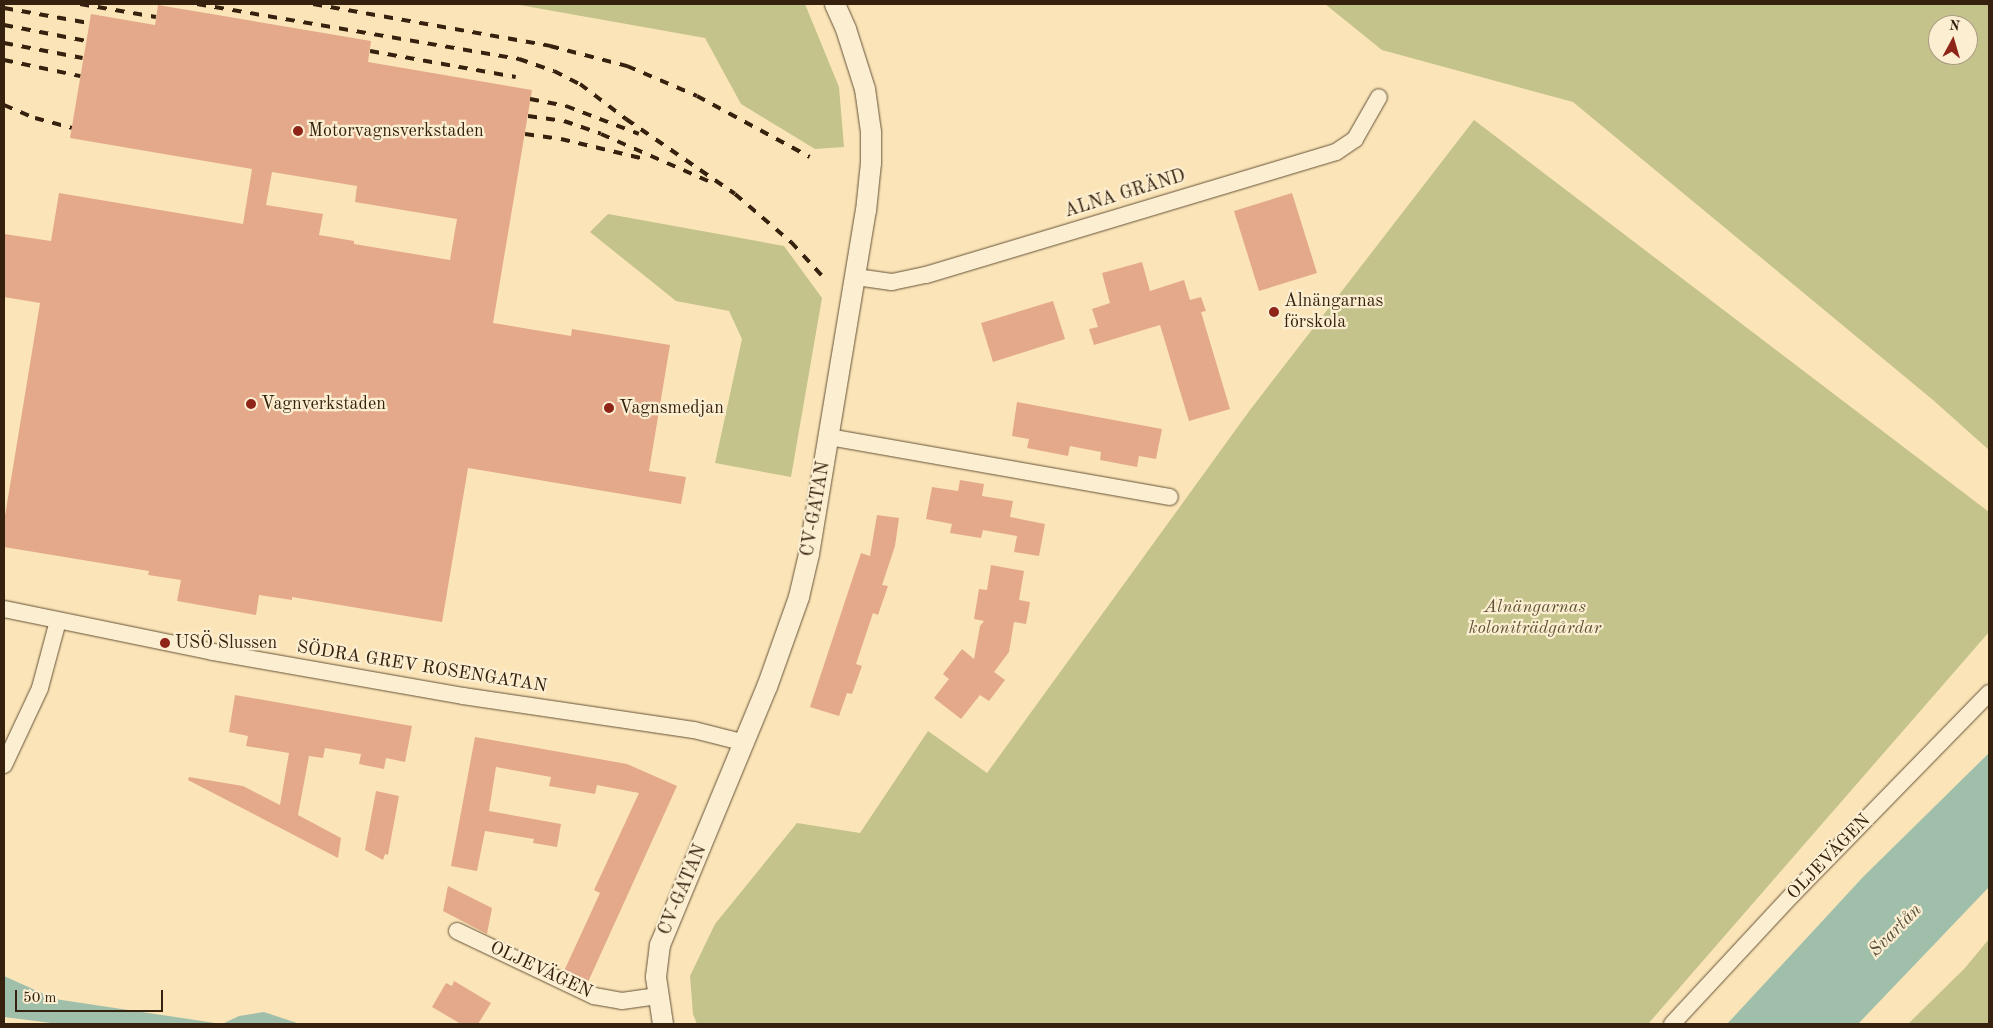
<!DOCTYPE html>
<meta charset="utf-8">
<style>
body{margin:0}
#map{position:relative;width:1993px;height:1028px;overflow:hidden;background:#fbe5b8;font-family:"Old Standard TT",serif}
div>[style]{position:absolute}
.green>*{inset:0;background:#c3c38b}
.water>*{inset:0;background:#9fbfab}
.building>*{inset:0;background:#e3a98a}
.roads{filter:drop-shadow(0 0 1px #665238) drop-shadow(0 0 1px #665238)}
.minor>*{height:16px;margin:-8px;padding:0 8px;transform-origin:8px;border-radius:8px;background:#fceed1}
.tertiary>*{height:20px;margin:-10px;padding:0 10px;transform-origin:10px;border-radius:10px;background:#fceed1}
.rail>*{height:4px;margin-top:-2px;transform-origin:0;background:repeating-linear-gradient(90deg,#35210e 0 9px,transparent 0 18px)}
.dots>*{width:14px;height:14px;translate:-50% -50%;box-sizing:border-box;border:2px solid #fceed1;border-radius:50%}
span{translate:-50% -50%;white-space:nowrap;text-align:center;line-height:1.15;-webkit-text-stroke:4.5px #fceed1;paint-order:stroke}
.poi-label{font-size:18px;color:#35210e}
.left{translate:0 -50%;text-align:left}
.street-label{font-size:18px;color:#35210e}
.park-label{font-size:18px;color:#605234;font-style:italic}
.water-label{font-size:19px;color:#55503d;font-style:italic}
.frame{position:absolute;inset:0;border:5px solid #35210e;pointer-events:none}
.north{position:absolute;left:1928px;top:15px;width:50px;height:50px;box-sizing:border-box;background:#fceed1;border:1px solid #ac9c83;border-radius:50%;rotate:6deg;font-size:14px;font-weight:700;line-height:20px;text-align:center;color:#35210e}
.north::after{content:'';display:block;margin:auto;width:18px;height:22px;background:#8f2418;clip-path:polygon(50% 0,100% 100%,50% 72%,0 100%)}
.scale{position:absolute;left:15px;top:990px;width:148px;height:22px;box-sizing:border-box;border:2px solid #35210e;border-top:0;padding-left:6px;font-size:15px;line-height:18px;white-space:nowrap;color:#35210e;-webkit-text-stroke:4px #fceed1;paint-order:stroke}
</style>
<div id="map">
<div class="green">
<div style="clip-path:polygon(514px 4px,805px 4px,839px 87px,844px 147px,815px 149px,741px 104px,705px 38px)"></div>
<div style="clip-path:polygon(evenodd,1325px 4px,1989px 4px,1989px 450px,1933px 400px,1573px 102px,1382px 50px,1325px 4px,1938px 25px,1968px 25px,1968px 55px,1938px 55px,1938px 25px)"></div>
<div style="clip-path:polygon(1474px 120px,1989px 512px,1989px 632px,1648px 1024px,697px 1024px,693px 1014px,690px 976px,715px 924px,797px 823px,860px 833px,928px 731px,987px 773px,1250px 410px)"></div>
<div style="clip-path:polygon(608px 214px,784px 246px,822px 298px,791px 477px,715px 463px,742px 339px,729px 311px,676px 301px,590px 232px)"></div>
<div style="clip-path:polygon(1989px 939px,1989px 1024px,1908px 1024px,1965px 968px)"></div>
</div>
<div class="water">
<div style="clip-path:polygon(1989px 753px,1989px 887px,1858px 1024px,1727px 1024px,1863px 877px)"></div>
<div style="clip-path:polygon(4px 976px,55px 999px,222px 1024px,239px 1016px,264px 1012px,300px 1024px,59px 1024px,4px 1017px)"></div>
</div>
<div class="building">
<div style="clip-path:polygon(evenodd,158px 5px,371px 41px,368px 62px,532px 90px,493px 323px,571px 336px,572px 329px,670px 345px,649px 471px,686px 477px,681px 504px,468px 468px,442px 622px,292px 597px,292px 600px,259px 595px,256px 615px,177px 601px,181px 580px,148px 575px,149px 571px,4px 547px,4px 522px,40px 303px,4px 297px,4px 234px,51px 241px,59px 193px,243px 224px,252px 169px,70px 138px,91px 14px,155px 25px,158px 5px,272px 172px,357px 186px,355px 202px,457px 219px,450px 260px,354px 244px,354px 241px,319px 235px,323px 214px,266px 205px,272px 172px)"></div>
<div style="clip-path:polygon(1292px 193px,1317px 273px,1259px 291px,1234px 211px)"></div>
<div style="clip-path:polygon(1142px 262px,1150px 291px,1184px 280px,1190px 300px,1201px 297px,1206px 311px,1201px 312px,1230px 409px,1189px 421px,1160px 325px,1094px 345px,1089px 329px,1098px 327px,1092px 309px,1110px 303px,1102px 273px)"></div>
<div style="clip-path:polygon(1053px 301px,1065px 339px,993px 362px,981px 323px)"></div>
<div style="clip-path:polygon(1017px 402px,1162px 429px,1156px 459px,1139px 456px,1137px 467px,1100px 460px,1101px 452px,1070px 446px,1068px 456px,1027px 448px,1029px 439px,1012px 436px)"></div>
<div style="clip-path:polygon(960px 480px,984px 484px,982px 496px,1013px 501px,1010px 517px,1045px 524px,1039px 556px,1014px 552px,1017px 536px,983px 530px,981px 538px,950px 533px,952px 524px,926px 519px,932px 487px,958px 491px)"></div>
<div style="clip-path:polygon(877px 515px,899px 518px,895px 546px,882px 585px,888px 586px,878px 615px,873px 613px,856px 664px,862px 666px,852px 694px,847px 693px,839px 716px,810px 707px,861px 553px,870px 556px)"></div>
<div style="clip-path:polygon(991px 565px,1024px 571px,1019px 600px,1030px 602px,1026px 624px,1014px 622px,1009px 652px,994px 672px,1005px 680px,989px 701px,980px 695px,961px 719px,934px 698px,949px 679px,943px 674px,962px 649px,974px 659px,980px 626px,984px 621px,974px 619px,979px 589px,987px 590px)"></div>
<div style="clip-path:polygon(235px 695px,412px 726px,405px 762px,386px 758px,384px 769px,359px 764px,361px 754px,325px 748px,323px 758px,309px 756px,298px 815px,341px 838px,338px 858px,188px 780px,189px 777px,243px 786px,280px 805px,289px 753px,246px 746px,248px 736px,229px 732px)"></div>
<div style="clip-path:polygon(475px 737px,627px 764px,677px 786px,588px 982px,564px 971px,600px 893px,594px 890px,639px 793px,597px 785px,595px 794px,549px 786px,551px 777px,496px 767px,489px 811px,561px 824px,557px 847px,533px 843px,534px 839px,485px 831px,477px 871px,451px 866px)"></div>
<div style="clip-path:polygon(376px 791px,399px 796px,388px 855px,385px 854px,383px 860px,365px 850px)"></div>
<div style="clip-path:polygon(448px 886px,492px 908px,487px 934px,443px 911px)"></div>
<div style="clip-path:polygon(454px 981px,491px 1003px,478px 1024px,461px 1024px,432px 1007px,446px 983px,452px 986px)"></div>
</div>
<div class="roads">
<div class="minor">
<div style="left:856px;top:277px;width:36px;rotate:8deg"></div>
<div style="left:892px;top:282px;width:35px;rotate:-12deg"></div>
<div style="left:926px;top:275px;width:428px;rotate:-16.7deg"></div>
<div style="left:1336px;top:152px;width:23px;rotate:-34deg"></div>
<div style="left:1355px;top:139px;width:48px;rotate:-60.3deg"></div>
<div style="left:829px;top:437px;width:346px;rotate:10deg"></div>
<div style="left:4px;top:609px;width:213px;rotate:11.6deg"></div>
<div style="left:213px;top:652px;width:254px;rotate:10deg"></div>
<div style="left:463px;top:696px;width:233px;rotate:8.4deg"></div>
<div style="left:694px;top:730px;width:53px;rotate:14.3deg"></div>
<div style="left:4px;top:765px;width:85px;rotate:-64.9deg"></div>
<div style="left:40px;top:688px;width:69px;rotate:-75deg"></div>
<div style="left:457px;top:931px;width:152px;rotate:25.4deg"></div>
<div style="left:594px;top:996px;width:28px;rotate:10deg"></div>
<div style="left:622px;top:1001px;width:36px;rotate:-8deg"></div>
<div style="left:1672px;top:1024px;width:178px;rotate:-47.1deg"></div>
<div style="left:1793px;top:894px;width:281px;rotate:-45.7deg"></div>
</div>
<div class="tertiary">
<div style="left:663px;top:1024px;width:48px;rotate:-98.5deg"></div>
<div style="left:656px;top:977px;width:32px;rotate:-83deg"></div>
<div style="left:660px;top:945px;width:279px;rotate:-67.5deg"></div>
<div style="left:767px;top:687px;width:96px;rotate:-70.4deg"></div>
<div style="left:799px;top:597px;width:44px;rotate:-76.9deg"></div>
<div style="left:809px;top:554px;width:348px;rotate:-80.6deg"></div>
<div style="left:866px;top:211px;width:48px;rotate:-84.1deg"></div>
<div style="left:871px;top:163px;width:31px;rotate:-90deg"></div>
<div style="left:871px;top:132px;width:43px;rotate:-97.9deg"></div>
<div style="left:865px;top:89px;width:63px;rotate:-107.6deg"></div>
<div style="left:846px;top:29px;width:27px;rotate:-114deg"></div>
</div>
</div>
<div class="rail">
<div style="left:80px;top:4px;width:77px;rotate:9.7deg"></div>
<div style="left:197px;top:4px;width:327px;rotate:9.7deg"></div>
<div style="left:519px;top:59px;width:37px;rotate:19deg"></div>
<div style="left:554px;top:71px;width:29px;rotate:27deg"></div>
<div style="left:580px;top:84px;width:58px;rotate:37.3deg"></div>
<div style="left:626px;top:119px;width:132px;rotate:34.5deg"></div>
<div style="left:735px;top:194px;width:74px;rotate:40.6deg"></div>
<div style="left:791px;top:242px;width:50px;rotate:47.4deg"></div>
<div style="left:313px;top:4px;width:241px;rotate:10deg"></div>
<div style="left:550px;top:46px;width:80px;rotate:14.6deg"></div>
<div style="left:627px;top:66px;width:76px;rotate:23.2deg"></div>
<div style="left:697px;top:96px;width:128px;rotate:28.4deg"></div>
<div style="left:4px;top:8px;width:86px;rotate:10deg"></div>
<div style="left:4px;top:25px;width:84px;rotate:11deg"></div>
<div style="left:4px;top:43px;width:80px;rotate:10.8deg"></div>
<div style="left:370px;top:51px;width:148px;rotate:10.1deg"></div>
<div style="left:4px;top:60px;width:78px;rotate:11.9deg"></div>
<div style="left:530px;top:99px;width:37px;rotate:11deg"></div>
<div style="left:566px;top:106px;width:78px;rotate:21deg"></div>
<div style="left:4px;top:105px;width:34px;rotate:23deg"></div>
<div style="left:35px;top:118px;width:38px;rotate:15deg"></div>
<div style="left:528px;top:116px;width:36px;rotate:8deg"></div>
<div style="left:564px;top:121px;width:39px;rotate:19deg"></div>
<div style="left:601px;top:134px;width:117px;rotate:23.7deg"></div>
<div style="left:525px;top:134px;width:36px;rotate:8deg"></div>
<div style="left:561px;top:139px;width:86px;rotate:13.4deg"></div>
</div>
<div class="dots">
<div style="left:298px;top:131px;background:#8f2418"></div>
<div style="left:1274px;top:312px;background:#8f2418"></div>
<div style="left:251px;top:404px;background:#8f2418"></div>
<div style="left:609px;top:408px;background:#8f2418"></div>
<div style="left:165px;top:643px;background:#8f2418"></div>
</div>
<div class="poi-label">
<span class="left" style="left:308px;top:131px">Motorvagnsverkstaden</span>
<span class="left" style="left:1284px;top:312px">Alnängarnas<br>förskola</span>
<span class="left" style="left:261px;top:404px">Vagnverkstaden</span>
<span class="left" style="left:619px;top:408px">Vagnsmedjan</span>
<span class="left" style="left:175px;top:643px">USÖ Slussen</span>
</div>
<div class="street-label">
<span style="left:1125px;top:194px;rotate:-17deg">ALNA GRÄND</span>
<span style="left:816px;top:509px;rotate:-80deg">CV-GATAN</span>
<span style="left:422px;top:667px;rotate:9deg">SÖDRA GREV ROSENGATAN</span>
<span style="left:1829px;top:857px;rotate:-46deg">OLJEVÄGEN</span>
<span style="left:683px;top:890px;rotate:-67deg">CV-GATAN</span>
<span style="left:541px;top:970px;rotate:25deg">OLJEVÄGEN</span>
</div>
<div class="park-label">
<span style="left:1535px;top:618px">Alnängarnas<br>koloniträdgårdar</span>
</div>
<div class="water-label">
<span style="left:1896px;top:931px;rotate:-45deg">Svartån</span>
</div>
<div class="frame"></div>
<div class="north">N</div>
<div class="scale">50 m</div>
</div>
